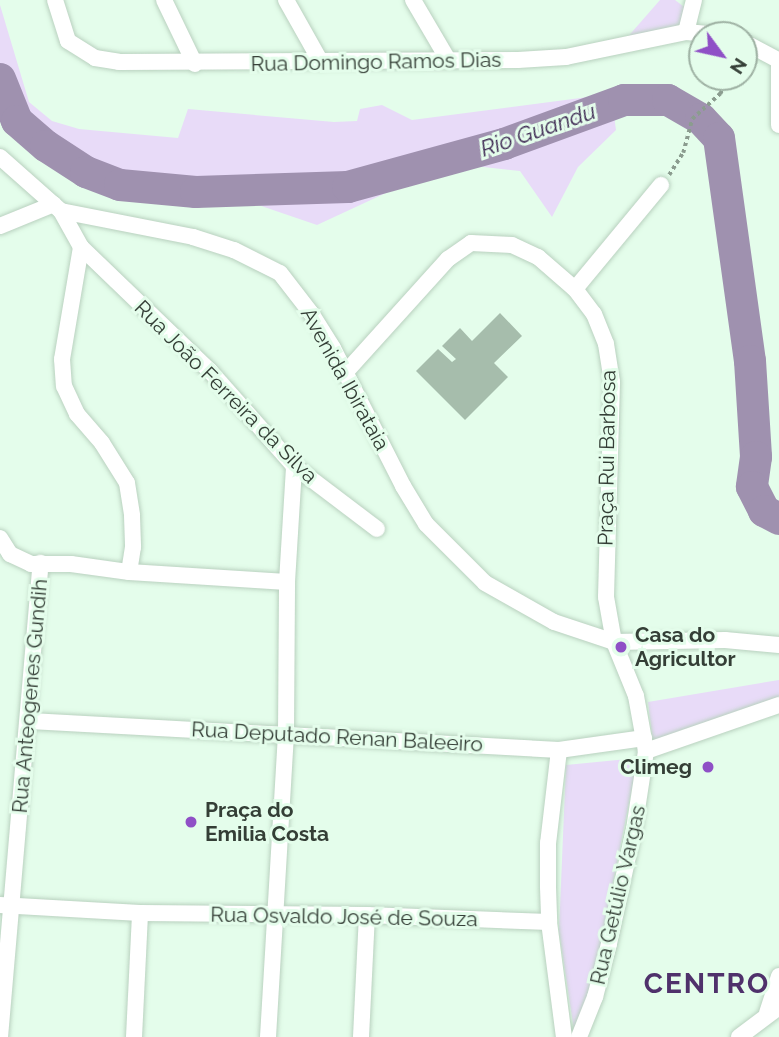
<!DOCTYPE html>
<meta charset="utf-8">
<style>
body{margin:0}
#map{position:relative;width:779px;height:1037px;overflow:hidden;background:#e4fdeb;font-family:Raleway,sans-serif}
div>[style]{position:absolute}
.green>*{inset:0;background:#e8dbf8}
.river>*{height:32px;margin:-16px;padding:0 16px;transform-origin:16px;border-radius:16px;background:#9f91af}
.building>*{inset:0;background:#a6bdac}
.path>*{height:3.5px;margin-top:-1.75px;transform-origin:0;background:repeating-linear-gradient(90deg,#8b9c8f 0 3.5px,transparent 0 7px)}
.roads{filter:drop-shadow(0 0 2px #b9d1bf) drop-shadow(0 0 2px #b9d1bf)}
.street>*{height:16px;margin:-8px;padding:0 8px;transform-origin:8px;border-radius:8px;background:#fff}
.dots>*{width:19px;height:19px;translate:-50% -50%;box-sizing:border-box;border:4px solid #e4fdeb;border-radius:50%}
span{translate:-50% -50%;white-space:nowrap;text-align:center;line-height:1.15;-webkit-text-stroke:6px #e4fdeb;paint-order:stroke}
.street-label{font-size:21px;color:#343e36}
.poi-label{font-size:21px;color:#343e36;font-weight:700}
.left{translate:0 -50%;text-align:left}
.right{translate:-100% -50%;text-align:right}
.water-label{font-size:23px;color:#3e2953;font-style:italic}
.district-label{font-size:28px;color:#4f316b;font-weight:700;letter-spacing:2px}
.north{position:absolute;left:688px;top:21px;width:70px;height:70px;box-sizing:border-box;background:#e4fdeb;border:2px solid #9eb1a3;border-radius:50%;rotate:123deg;font-size:19px;font-weight:700;line-height:28px;text-align:center;color:#343e36}
.north::after{content:'';display:block;margin:auto;width:24px;height:32px;background:#8f50c6;clip-path:polygon(50% 0,100% 100%,50% 72%,0 100%)}
</style>
<div id="map">
<div class="green">
<div style="clip-path:polygon(660px 0,675px 0,687px 9px,689px 23px,618px 48px)"></div>
<div style="clip-path:polygon(0 5px,29px 102px,52px 121px,79px 129px,178px 138px,188px 109px,334px 122px,357px 121px,360px 109px,382px 105px,412px 120px,611px 94px,616px 130px,578px 167px,552px 217px,520px 171px,475px 166px,401px 186px,317px 225px,244px 200px,171px 198px,107px 190px,65px 171px,6px 126px,0 112px)"></div>
<div style="clip-path:polygon(779px 680px,779px 702px,653px 743px,648px 702px)"></div>
<div style="clip-path:polygon(638px 758px,582px 1037px,575px 1037px,559px 931px,566px 765px)"></div>
</div>
<div class="river">
<div style="left:0;top:79px;width:45px;rotate:68deg"></div>
<div style="left:17px;top:121px;width:38px;rotate:41deg"></div>
<div style="left:46px;top:146px;width:48px;rotate:33deg"></div>
<div style="left:86px;top:172px;width:36px;rotate:21deg"></div>
<div style="left:120px;top:185px;width:76px;rotate:5.3deg"></div>
<div style="left:196px;top:192px;width:152px;rotate:-1.9deg"></div>
<div style="left:348px;top:187px;width:162px;rotate:-15.4deg"></div>
<div style="left:504px;top:144px;width:128px;rotate:-20.1deg"></div>
<div style="left:624px;top:100px;width:44px"></div>
<div style="left:668px;top:100px;width:38px;rotate:30deg"></div>
<div style="left:701px;top:119px;width:26px;rotate:47deg"></div>
<div style="left:719px;top:138px;width:225px;rotate:82.1deg"></div>
<div style="left:750px;top:361px;width:96px;rotate:86.4deg"></div>
<div style="left:756px;top:457px;width:30px;rotate:98deg"></div>
<div style="left:752px;top:487px;width:27px;rotate:63deg"></div>
<div style="left:764px;top:511px;width:17px;rotate:28deg"></div>
</div>
<div class="building">
<div style="clip-path:polygon(500px 313px,522px 336px,494px 363px,508px 377px,465px 420px,416px 371px,438px 349px,452px 362px,456px 359px,442px 346px,460px 328px,472px 341px)"></div>
</div>
<div class="path">
<div style="left:669px;top:175px;width:26px;rotate:-58deg"></div>
<div style="left:683px;top:153px;width:35px;rotate:-75deg"></div>
<div style="left:692px;top:119px;width:38px;rotate:-42deg"></div>
<div style="left:720px;top:94px;width:9px;rotate:-63deg"></div>
<div style="left:724px;top:86px;width:9px;rotate:-103deg"></div>
</div>
<div class="roads">
<div class="street">
<div style="left:55px;top:0;width:43px;rotate:72.4deg"></div>
<div style="left:68px;top:41px;width:32px;rotate:32deg"></div>
<div style="left:95px;top:58px;width:24px;rotate:9deg"></div>
<div style="left:119px;top:62px;width:399px;rotate:-0.3deg"></div>
<div style="left:518px;top:60px;width:48px;rotate:-3.6deg"></div>
<div style="left:566px;top:57px;width:123px;rotate:-11.8deg"></div>
<div style="left:686px;top:32px;width:36px;rotate:5deg"></div>
<div style="left:164px;top:0;width:71px;rotate:64.2deg"></div>
<div style="left:286px;top:0;width:71px;rotate:60.6deg"></div>
<div style="left:413px;top:0;width:67px;rotate:59.6deg"></div>
<div style="left:686px;top:32px;width:33px;rotate:-76deg"></div>
<div style="left:744px;top:42px;width:40px;rotate:28deg"></div>
<div style="left:779px;top:60px;width:65px;rotate:90deg"></div>
<div style="left:0;top:157px;width:81px;rotate:41.5deg"></div>
<div style="left:61px;top:211px;width:135px;rotate:11.1deg"></div>
<div style="left:193px;top:237px;width:43px;rotate:17.6deg"></div>
<div style="left:234px;top:250px;width:51px;rotate:26.6deg"></div>
<div style="left:280px;top:273px;width:51px;rotate:52.2deg"></div>
<div style="left:311px;top:313px;width:41px;rotate:57.8deg"></div>
<div style="left:333px;top:348px;width:155px;rotate:63.1deg"></div>
<div style="left:403px;top:486px;width:44px;rotate:58.8deg"></div>
<div style="left:426px;top:524px;width:83px;rotate:45deg"></div>
<div style="left:485px;top:583px;width:79px;rotate:29.5deg"></div>
<div style="left:554px;top:622px;width:63px;rotate:18.4deg"></div>
<div style="left:614px;top:642px;width:111px;rotate:-1deg"></div>
<div style="left:725px;top:640px;width:54px;rotate:5.3deg"></div>
<div style="left:61px;top:211px;width:41px;rotate:60.9deg"></div>
<div style="left:81px;top:247px;width:114px;rotate:99.6deg"></div>
<div style="left:62px;top:359px;width:27px;rotate:86deg"></div>
<div style="left:64px;top:386px;width:31px;rotate:65deg"></div>
<div style="left:77px;top:414px;width:38px;rotate:49deg"></div>
<div style="left:102px;top:443px;width:47px;rotate:58deg"></div>
<div style="left:127px;top:483px;width:33px;rotate:81deg"></div>
<div style="left:132px;top:516px;width:31px;rotate:88deg"></div>
<div style="left:133px;top:547px;width:25px;rotate:99deg"></div>
<div style="left:0;top:226px;width:58px;rotate:-22.2deg"></div>
<div style="left:81px;top:247px;width:179px;rotate:43.9deg"></div>
<div style="left:210px;top:371px;width:127px;rotate:48.5deg"></div>
<div style="left:294px;top:466px;width:104px;rotate:37.2deg"></div>
<div style="left:575px;top:289px;width:135px;rotate:-50.4deg"></div>
<div style="left:345px;top:373px;width:154px;rotate:-47.9deg"></div>
<div style="left:448px;top:259px;width:28px;rotate:-35deg"></div>
<div style="left:471px;top:243px;width:41px;rotate:2.8deg"></div>
<div style="left:512px;top:245px;width:29px;rotate:25deg"></div>
<div style="left:538px;top:257px;width:49px;rotate:40.9deg"></div>
<div style="left:575px;top:289px;width:31px;rotate:53deg"></div>
<div style="left:594px;top:314px;width:32px;rotate:68deg"></div>
<div style="left:606px;top:344px;width:38px;rotate:81deg"></div>
<div style="left:612px;top:382px;width:215px;rotate:91.6deg"></div>
<div style="left:606px;top:597px;width:46px;rotate:79.9deg"></div>
<div style="left:614px;top:642px;width:58px;rotate:67.8deg"></div>
<div style="left:636px;top:696px;width:56px;rotate:79.7deg"></div>
<div style="left:646px;top:751px;width:79px;rotate:98.7deg"></div>
<div style="left:634px;top:829px;width:118px;rotate:102.3deg"></div>
<div style="left:609px;top:944px;width:55px;rotate:104.8deg"></div>
<div style="left:595px;top:997px;width:43px;rotate:111.8deg"></div>
<div style="left:0;top:538px;width:19px;rotate:58deg"></div>
<div style="left:10px;top:554px;width:23px;rotate:25deg"></div>
<div style="left:31px;top:564px;width:40px"></div>
<div style="left:71px;top:564px;width:59px;rotate:7.9deg"></div>
<div style="left:129px;top:572px;width:158px;rotate:3.6deg"></div>
<div style="left:30px;top:721px;width:530px;rotate:3.14deg"></div>
<div style="left:559px;top:750px;width:86px;rotate:-8deg"></div>
<div style="left:559px;top:750px;width:94px;rotate:96.7deg"></div>
<div style="left:548px;top:843px;width:44px;rotate:90deg"></div>
<div style="left:548px;top:887px;width:35px;rotate:88deg"></div>
<div style="left:549px;top:922px;width:116px;rotate:82.6deg"></div>
<div style="left:646px;top:751px;width:141px;rotate:-19.1deg"></div>
<div style="left:0;top:905px;width:140px;rotate:3.3deg"></div>
<div style="left:140px;top:913px;width:227px;rotate:0.5deg"></div>
<div style="left:367px;top:915px;width:182px;rotate:2.2deg"></div>
<div style="left:767px;top:1013px;width:39px;rotate:-72deg"></div>
<div style="left:0;top:1037px;width:476px;rotate:-85.1deg"></div>
<div style="left:134px;top:1037px;width:124px;rotate:-87.2deg"></div>
<div style="left:268px;top:1037px;width:306px;rotate:-86.6deg"></div>
<div style="left:286px;top:732px;width:150px;rotate:-89.6deg"></div>
<div style="left:287px;top:582px;width:116px;rotate:-86.5deg"></div>
<div style="left:361px;top:1037px;width:122px;rotate:-87.2deg"></div>
<div style="left:739px;top:1037px;width:50px;rotate:-36.9deg"></div>
</div>
</div>
<div class="dots">
<div style="left:621px;top:647px;background:#8f50c6"></div>
<div style="left:708px;top:767px;background:#8f50c6"></div>
<div style="left:191px;top:822px;background:#8f50c6"></div>
</div>
<div class="street-label">
<span style="left:376px;top:62px;rotate:-1deg">Rua Domingo Ramos Dias</span>
<span style="left:345px;top:379px;rotate:61deg">Avenida Ibirataia</span>
<span style="left:226px;top:392px;rotate:45deg">Rua João Ferreira da Silva</span>
<span style="left:607px;top:458px;rotate:-89deg">Praça Rui Barbosa</span>
<span style="left:30px;top:696px;rotate:-85deg">Rua Anteogenes Gundih</span>
<span style="left:337px;top:737px;rotate:3deg">Rua Deputado Renan Baleeiro</span>
<span style="left:618px;top:895px;rotate:-77deg">Rua Getúlio Vargas</span>
<span style="left:344px;top:917px;rotate:1deg">Rua Osvaldo José de Souza</span>
</div>
<div class="poi-label">
<span class="left" style="left:635px;top:647px">Casa do<br>Agricultor</span>
<span class="right" style="left:692px;top:767px">Climeg</span>
<span class="left" style="left:205px;top:822px">Praça do<br>Emilia Costa</span>
</div>
<div class="water-label">
<span style="left:538px;top:130px;rotate:-19deg">Rio Guandu</span>
</div>
<div class="district-label">
<span style="left:707px;top:984px">CENTRO</span>
</div>
<div class="north">N</div>
</div>
